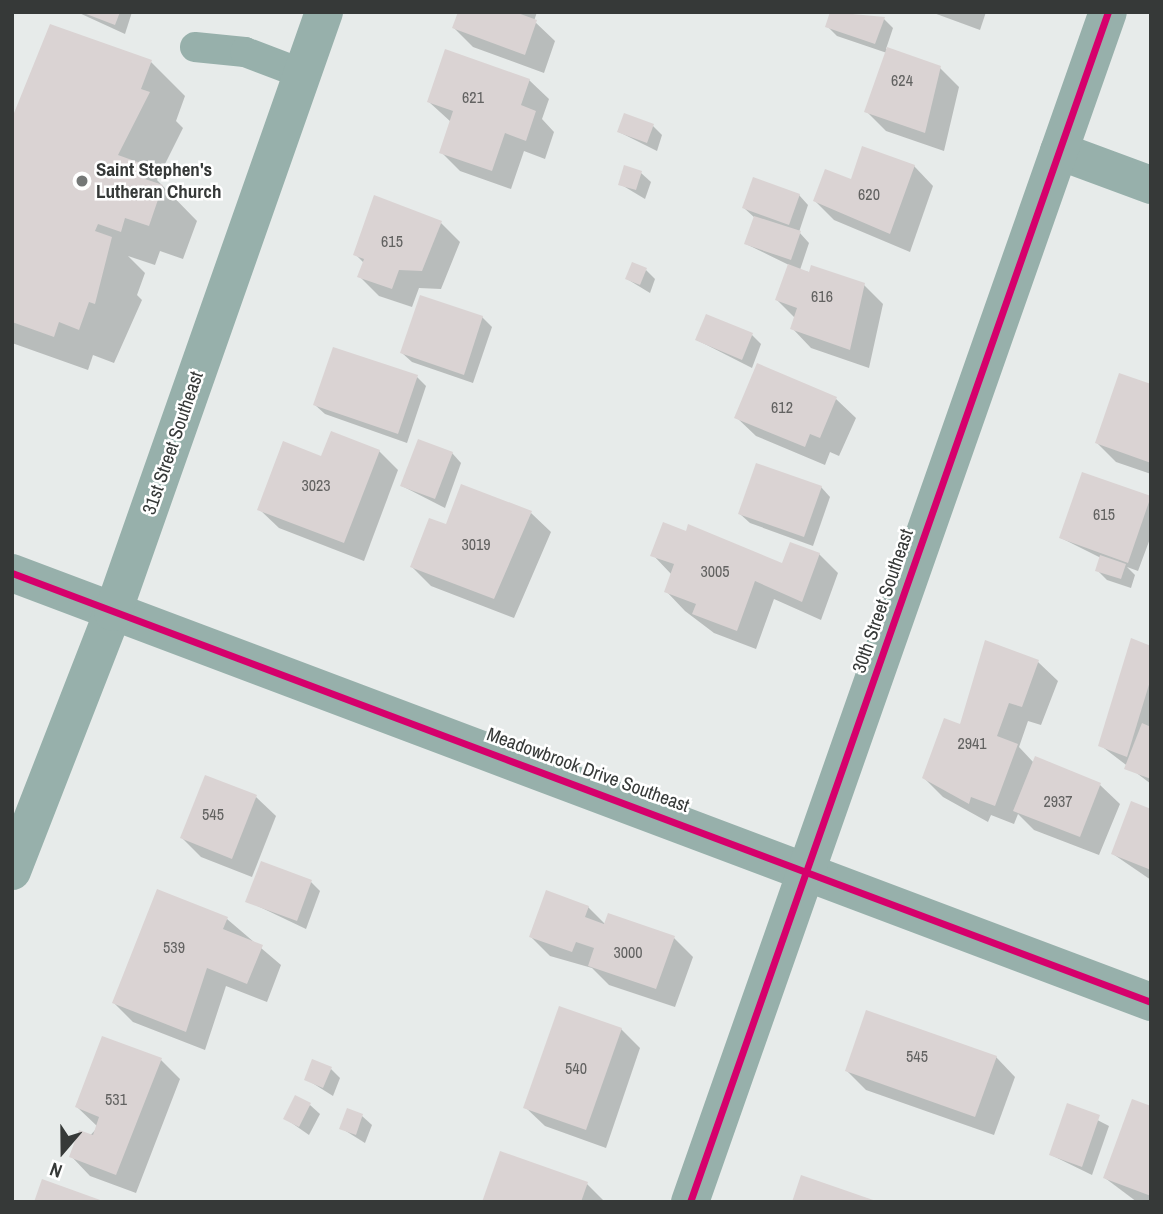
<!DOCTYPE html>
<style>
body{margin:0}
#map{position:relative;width:1163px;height:1214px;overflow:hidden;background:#e7ebea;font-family:"Archivo Narrow",sans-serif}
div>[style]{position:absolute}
.shadow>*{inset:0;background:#0003}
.building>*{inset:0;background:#dad3d3}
.lane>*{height:30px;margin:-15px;padding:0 15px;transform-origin:15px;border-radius:15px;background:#97b0ab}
.street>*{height:38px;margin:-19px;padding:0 19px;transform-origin:19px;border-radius:19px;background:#97b0ab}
.cycleway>*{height:7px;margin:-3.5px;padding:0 3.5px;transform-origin:3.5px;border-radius:3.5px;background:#d6006c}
.dots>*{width:19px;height:19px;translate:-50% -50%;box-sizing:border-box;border:4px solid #fff;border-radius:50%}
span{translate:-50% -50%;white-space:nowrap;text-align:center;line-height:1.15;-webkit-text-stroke:5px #fff;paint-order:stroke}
.number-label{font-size:16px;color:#626261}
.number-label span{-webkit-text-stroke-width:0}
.poi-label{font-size:19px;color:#363938;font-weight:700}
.left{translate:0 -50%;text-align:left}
.street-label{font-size:19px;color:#363938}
.frame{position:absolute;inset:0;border:14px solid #363938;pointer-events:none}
.north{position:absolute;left:28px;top:1116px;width:70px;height:70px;-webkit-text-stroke:5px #fff;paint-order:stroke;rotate:200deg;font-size:19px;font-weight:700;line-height:28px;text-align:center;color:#363938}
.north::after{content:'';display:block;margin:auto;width:24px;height:32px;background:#363938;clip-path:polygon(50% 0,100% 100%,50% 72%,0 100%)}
</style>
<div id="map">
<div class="shadow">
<div style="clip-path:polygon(77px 12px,132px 12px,125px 34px)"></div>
<div style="clip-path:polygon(459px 12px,537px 12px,534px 21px,555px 41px,544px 73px,473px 47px,454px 28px)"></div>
<div style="clip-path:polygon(832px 12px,884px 19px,893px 28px,886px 49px,940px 68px,959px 87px,944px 151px,886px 131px,866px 111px,887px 53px,837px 36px,827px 26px)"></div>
<div style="clip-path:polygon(931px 12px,986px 12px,980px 30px)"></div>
<div style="clip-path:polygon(151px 62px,185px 96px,176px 121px,183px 128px,157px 180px,197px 221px,183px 259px,160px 251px,155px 265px,128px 256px,145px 273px,137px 295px,142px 300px,114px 363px,93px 355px,88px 370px,12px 343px,12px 120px)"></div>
<div style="clip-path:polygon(529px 80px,549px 99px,542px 119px,554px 132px,545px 159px,524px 151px,511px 189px,460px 171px,441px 152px,451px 122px,429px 102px)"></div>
<div style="clip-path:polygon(653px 126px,662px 135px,657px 151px,619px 132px)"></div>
<div style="clip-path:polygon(914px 166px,933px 186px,910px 252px,834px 220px,815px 201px)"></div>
<div style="clip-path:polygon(641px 173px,651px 182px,645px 199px,620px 184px)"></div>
<div style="clip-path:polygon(799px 195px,808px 205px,799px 232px,809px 243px,800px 270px,864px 285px,883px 304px,869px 368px,811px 348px,792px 328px,795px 318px,777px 300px,789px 265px,746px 244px,755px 218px,744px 208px)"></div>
<div style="clip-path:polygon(441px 223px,460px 242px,441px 289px,419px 288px,412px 307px,379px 296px,359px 276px,364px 263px,355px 254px)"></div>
<div style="clip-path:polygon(646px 270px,655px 279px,650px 293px,627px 279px)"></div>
<div style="clip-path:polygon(482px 317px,492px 327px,473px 383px,412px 362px,402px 353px)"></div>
<div style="clip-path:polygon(752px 335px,761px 344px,752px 368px,697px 340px)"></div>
<div style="clip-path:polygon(758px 366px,836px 399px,856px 418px,839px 456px,830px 452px,825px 465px,756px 436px,736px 417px)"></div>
<div style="clip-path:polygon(417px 377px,426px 386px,407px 443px,325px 414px,315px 405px)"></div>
<div style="clip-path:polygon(1151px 386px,1151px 474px,1116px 462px,1097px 443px)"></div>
<div style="clip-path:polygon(379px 451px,398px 470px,364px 561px,279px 528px,259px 509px,322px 458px)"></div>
<div style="clip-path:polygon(452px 453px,461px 463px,445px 508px,402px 486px)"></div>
<div style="clip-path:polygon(1083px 474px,1151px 498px,1151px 536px,1138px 571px,1127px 567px,1135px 575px,1131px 588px,1107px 580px,1097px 570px,1101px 558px,1061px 538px)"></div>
<div style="clip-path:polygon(462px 487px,531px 513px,551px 532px,514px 618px,431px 586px,412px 567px,447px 526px)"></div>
<div style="clip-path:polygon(821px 487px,830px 497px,813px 546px,750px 523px,740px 514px)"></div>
<div style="clip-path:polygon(819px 554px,838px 573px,821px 620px,774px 599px,756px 649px,714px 633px,685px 611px,666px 591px,672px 575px,653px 555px,783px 565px)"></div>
<div style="clip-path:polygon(987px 642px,1038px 662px,1058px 681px,1041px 725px,1028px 721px,1019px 747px,1034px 763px,1100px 785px,1120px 804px,1099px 855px,1034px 830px,1018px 814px,1014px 824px,991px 815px,988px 822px,943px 797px,924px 778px,961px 726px)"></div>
<div style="clip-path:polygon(1151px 648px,1149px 728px,1151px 784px,1100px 745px)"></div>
<div style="clip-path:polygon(256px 797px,276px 816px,252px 877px,201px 857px,182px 838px)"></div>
<div style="clip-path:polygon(1151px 810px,1151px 880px,1113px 854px)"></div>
<div style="clip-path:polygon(311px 882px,320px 891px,306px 929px,247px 901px)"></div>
<div style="clip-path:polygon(158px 891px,227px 919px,281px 965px,267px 1002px,226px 986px,205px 1050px,133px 1022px,114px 1003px)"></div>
<div style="clip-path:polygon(588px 907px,606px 925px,674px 938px,693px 957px,675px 1007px,609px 985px,592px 968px,550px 956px,531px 937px)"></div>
<div style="clip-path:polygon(621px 1029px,640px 1048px,606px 1148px,545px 1126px,525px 1107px)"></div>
<div style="clip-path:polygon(996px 1057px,1015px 1077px,994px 1135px,866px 1090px,847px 1071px)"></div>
<div style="clip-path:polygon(161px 1060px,180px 1079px,136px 1193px,90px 1176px,71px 1156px,98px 1127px,77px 1107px)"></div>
<div style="clip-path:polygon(331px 1069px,340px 1078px,333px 1096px,306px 1079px)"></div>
<div style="clip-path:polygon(310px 1105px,320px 1114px,309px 1135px,286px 1119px)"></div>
<div style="clip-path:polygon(1068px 1105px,1109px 1126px,1092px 1175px,1051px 1155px)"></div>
<div style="clip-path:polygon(1151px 1108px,1151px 1202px,1137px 1202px,1105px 1178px)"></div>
<div style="clip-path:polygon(362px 1116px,372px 1125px,365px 1143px,341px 1128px)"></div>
<div style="clip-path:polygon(587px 1184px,605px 1202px,484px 1202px)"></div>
</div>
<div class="building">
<div style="clip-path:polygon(81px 12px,120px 12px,115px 25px)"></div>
<div style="clip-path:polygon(458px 12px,515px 12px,537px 20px,525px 55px,452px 28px)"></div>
<div style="clip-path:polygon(830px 12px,885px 17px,875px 44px,825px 27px)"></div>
<div style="clip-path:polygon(50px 24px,152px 60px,141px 89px,150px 92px,118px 155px,143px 164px,139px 177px,163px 185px,149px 226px,125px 218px,121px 232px,98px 224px,95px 231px,112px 237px,95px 304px,89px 302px,79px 330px,59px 322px,54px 337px,12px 322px,12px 118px)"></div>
<div style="clip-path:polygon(887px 47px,941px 66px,925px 133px,864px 112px)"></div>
<div style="clip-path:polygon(445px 49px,530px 79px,521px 105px,536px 111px,526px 141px,505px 133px,492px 171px,439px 153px,453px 111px,427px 102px)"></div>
<div style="clip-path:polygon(624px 113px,654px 124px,647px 143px,617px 132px)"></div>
<div style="clip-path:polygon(862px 146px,915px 165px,890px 234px,813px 201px,825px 169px,851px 179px)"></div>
<div style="clip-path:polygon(624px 165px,642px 171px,636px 190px,618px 185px)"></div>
<div style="clip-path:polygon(753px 177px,800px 194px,789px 225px,742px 208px)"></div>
<div style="clip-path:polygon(374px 195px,442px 221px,422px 271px,399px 270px,392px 289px,357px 277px,364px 259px,353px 255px)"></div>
<div style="clip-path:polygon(754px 216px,801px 231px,791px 260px,744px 244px)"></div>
<div style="clip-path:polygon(632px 262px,647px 268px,640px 285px,625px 279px)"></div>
<div style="clip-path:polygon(788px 264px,809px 272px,811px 265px,865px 283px,850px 350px,790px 329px,797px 308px,775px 300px)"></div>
<div style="clip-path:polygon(420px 295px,483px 316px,464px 375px,400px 353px)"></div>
<div style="clip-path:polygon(706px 314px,753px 333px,742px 360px,695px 340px)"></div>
<div style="clip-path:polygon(333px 347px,418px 375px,398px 434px,313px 405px)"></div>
<div style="clip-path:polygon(757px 363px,837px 397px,820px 438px,810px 434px,805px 447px,734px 418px)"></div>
<div style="clip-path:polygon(1119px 373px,1151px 384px,1151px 463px,1095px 443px)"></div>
<div style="clip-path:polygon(331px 431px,380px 450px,344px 543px,257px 510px,283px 441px,321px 456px)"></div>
<div style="clip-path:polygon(418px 439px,453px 452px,435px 499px,400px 486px)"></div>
<div style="clip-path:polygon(756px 463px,822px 486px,804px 537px,738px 514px)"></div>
<div style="clip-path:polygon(1082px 472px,1151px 496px,1128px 563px,1059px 538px)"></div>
<div style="clip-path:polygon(461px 484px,532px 511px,494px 599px,410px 567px,429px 518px,446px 524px)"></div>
<div style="clip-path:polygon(663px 522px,686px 531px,688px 524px,782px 563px,790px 542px,820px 553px,802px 602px,755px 581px,737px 631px,692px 614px,696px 604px,664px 592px,674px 564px,650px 556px)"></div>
<div style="clip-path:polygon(1100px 555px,1126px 564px,1121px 579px,1095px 571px)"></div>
<div style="clip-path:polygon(1131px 638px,1151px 646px,1151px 678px,1127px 757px,1098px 746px)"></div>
<div style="clip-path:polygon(985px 640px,1039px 660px,1022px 707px,1009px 703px,997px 736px,1018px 744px,995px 806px,971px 797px,969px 804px,922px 778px,944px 718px,960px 724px)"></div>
<div style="clip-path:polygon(1142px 723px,1151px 727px,1151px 779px,1124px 769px)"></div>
<div style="clip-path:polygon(1035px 756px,1101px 783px,1080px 837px,1013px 811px)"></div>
<div style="clip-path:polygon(205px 775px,257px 795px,232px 859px,180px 838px)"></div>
<div style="clip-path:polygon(1131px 801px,1151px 809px,1151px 870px,1111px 854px)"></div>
<div style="clip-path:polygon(261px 861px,312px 880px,297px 921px,245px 902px)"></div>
<div style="clip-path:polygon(157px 889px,228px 917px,223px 929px,263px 945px,247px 984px,207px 968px,186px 1032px,112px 1003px)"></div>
<div style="clip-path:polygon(546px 890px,589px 906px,585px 917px,604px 924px,608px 913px,675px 936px,656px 989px,588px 966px,594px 948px,576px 942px,572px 952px,529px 937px)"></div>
<div style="clip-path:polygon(559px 1006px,622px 1028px,586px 1130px,523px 1108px)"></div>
<div style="clip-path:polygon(866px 1010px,997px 1056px,975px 1117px,845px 1071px)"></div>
<div style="clip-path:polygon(102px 1036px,162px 1058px,116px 1175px,69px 1157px,79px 1130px,93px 1135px,99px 1117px,75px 1107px)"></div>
<div style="clip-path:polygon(312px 1059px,332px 1067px,323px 1088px,304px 1080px)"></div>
<div style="clip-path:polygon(295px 1095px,311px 1103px,299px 1127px,283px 1119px)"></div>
<div style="clip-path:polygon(1132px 1099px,1151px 1106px,1151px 1196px,1103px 1178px)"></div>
<div style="clip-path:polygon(1067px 1103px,1100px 1115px,1082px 1167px,1049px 1155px)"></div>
<div style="clip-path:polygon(347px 1108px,363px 1114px,356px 1135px,339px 1129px)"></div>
<div style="clip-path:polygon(500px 1151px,588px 1182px,581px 1202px,482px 1202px)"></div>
<div style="clip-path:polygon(801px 1175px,876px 1201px,876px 1202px,792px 1202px)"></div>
<div style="clip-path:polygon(42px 1179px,103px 1201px,103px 1202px,34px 1202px)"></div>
</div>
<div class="lane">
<div style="left:195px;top:47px;width:50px;rotate:5.7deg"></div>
<div style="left:245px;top:52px;width:62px;rotate:20.8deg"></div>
</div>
<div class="street">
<div style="left:1059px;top:151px;width:98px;rotate:20.3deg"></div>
<div style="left:12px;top:573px;width:1217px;rotate:20.64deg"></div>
<div style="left:12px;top:871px;width:278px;rotate:-68.7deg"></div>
<div style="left:113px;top:612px;width:636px;rotate:-70.62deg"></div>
<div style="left:690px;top:1202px;width:1261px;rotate:-70.65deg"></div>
</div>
<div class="cycleway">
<div style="left:12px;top:573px;width:1217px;rotate:20.64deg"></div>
<div style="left:690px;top:1202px;width:1261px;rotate:-70.65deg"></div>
</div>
<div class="dots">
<div style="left:82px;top:181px;background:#747776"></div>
</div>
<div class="number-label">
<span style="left:902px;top:80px">624</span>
<span style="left:473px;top:97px">621</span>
<span style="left:869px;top:194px">620</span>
<span style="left:392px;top:241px">615</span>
<span style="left:822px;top:296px">616</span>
<span style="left:782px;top:407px">612</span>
<span style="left:316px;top:485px">3023</span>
<span style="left:1104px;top:514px">615</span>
<span style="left:476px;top:544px">3019</span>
<span style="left:715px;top:571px">3005</span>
<span style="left:972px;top:743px">2941</span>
<span style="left:1058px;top:801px">2937</span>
<span style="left:213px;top:814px">545</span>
<span style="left:174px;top:947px">539</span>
<span style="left:628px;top:952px">3000</span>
<span style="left:917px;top:1056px">545</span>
<span style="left:576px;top:1068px">540</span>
<span style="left:116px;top:1099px">531</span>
</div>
<div class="poi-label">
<span class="left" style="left:96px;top:181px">Saint Stephen's<br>Lutheran Church</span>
</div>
<div class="street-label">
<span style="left:173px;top:443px;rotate:-71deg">31st Street Southeast</span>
<span style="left:883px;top:601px;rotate:-71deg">30th Street Southeast</span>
<span style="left:588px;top:770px;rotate:20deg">Meadowbrook Drive Southeast</span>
</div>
<div class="frame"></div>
<div class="north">N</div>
</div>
